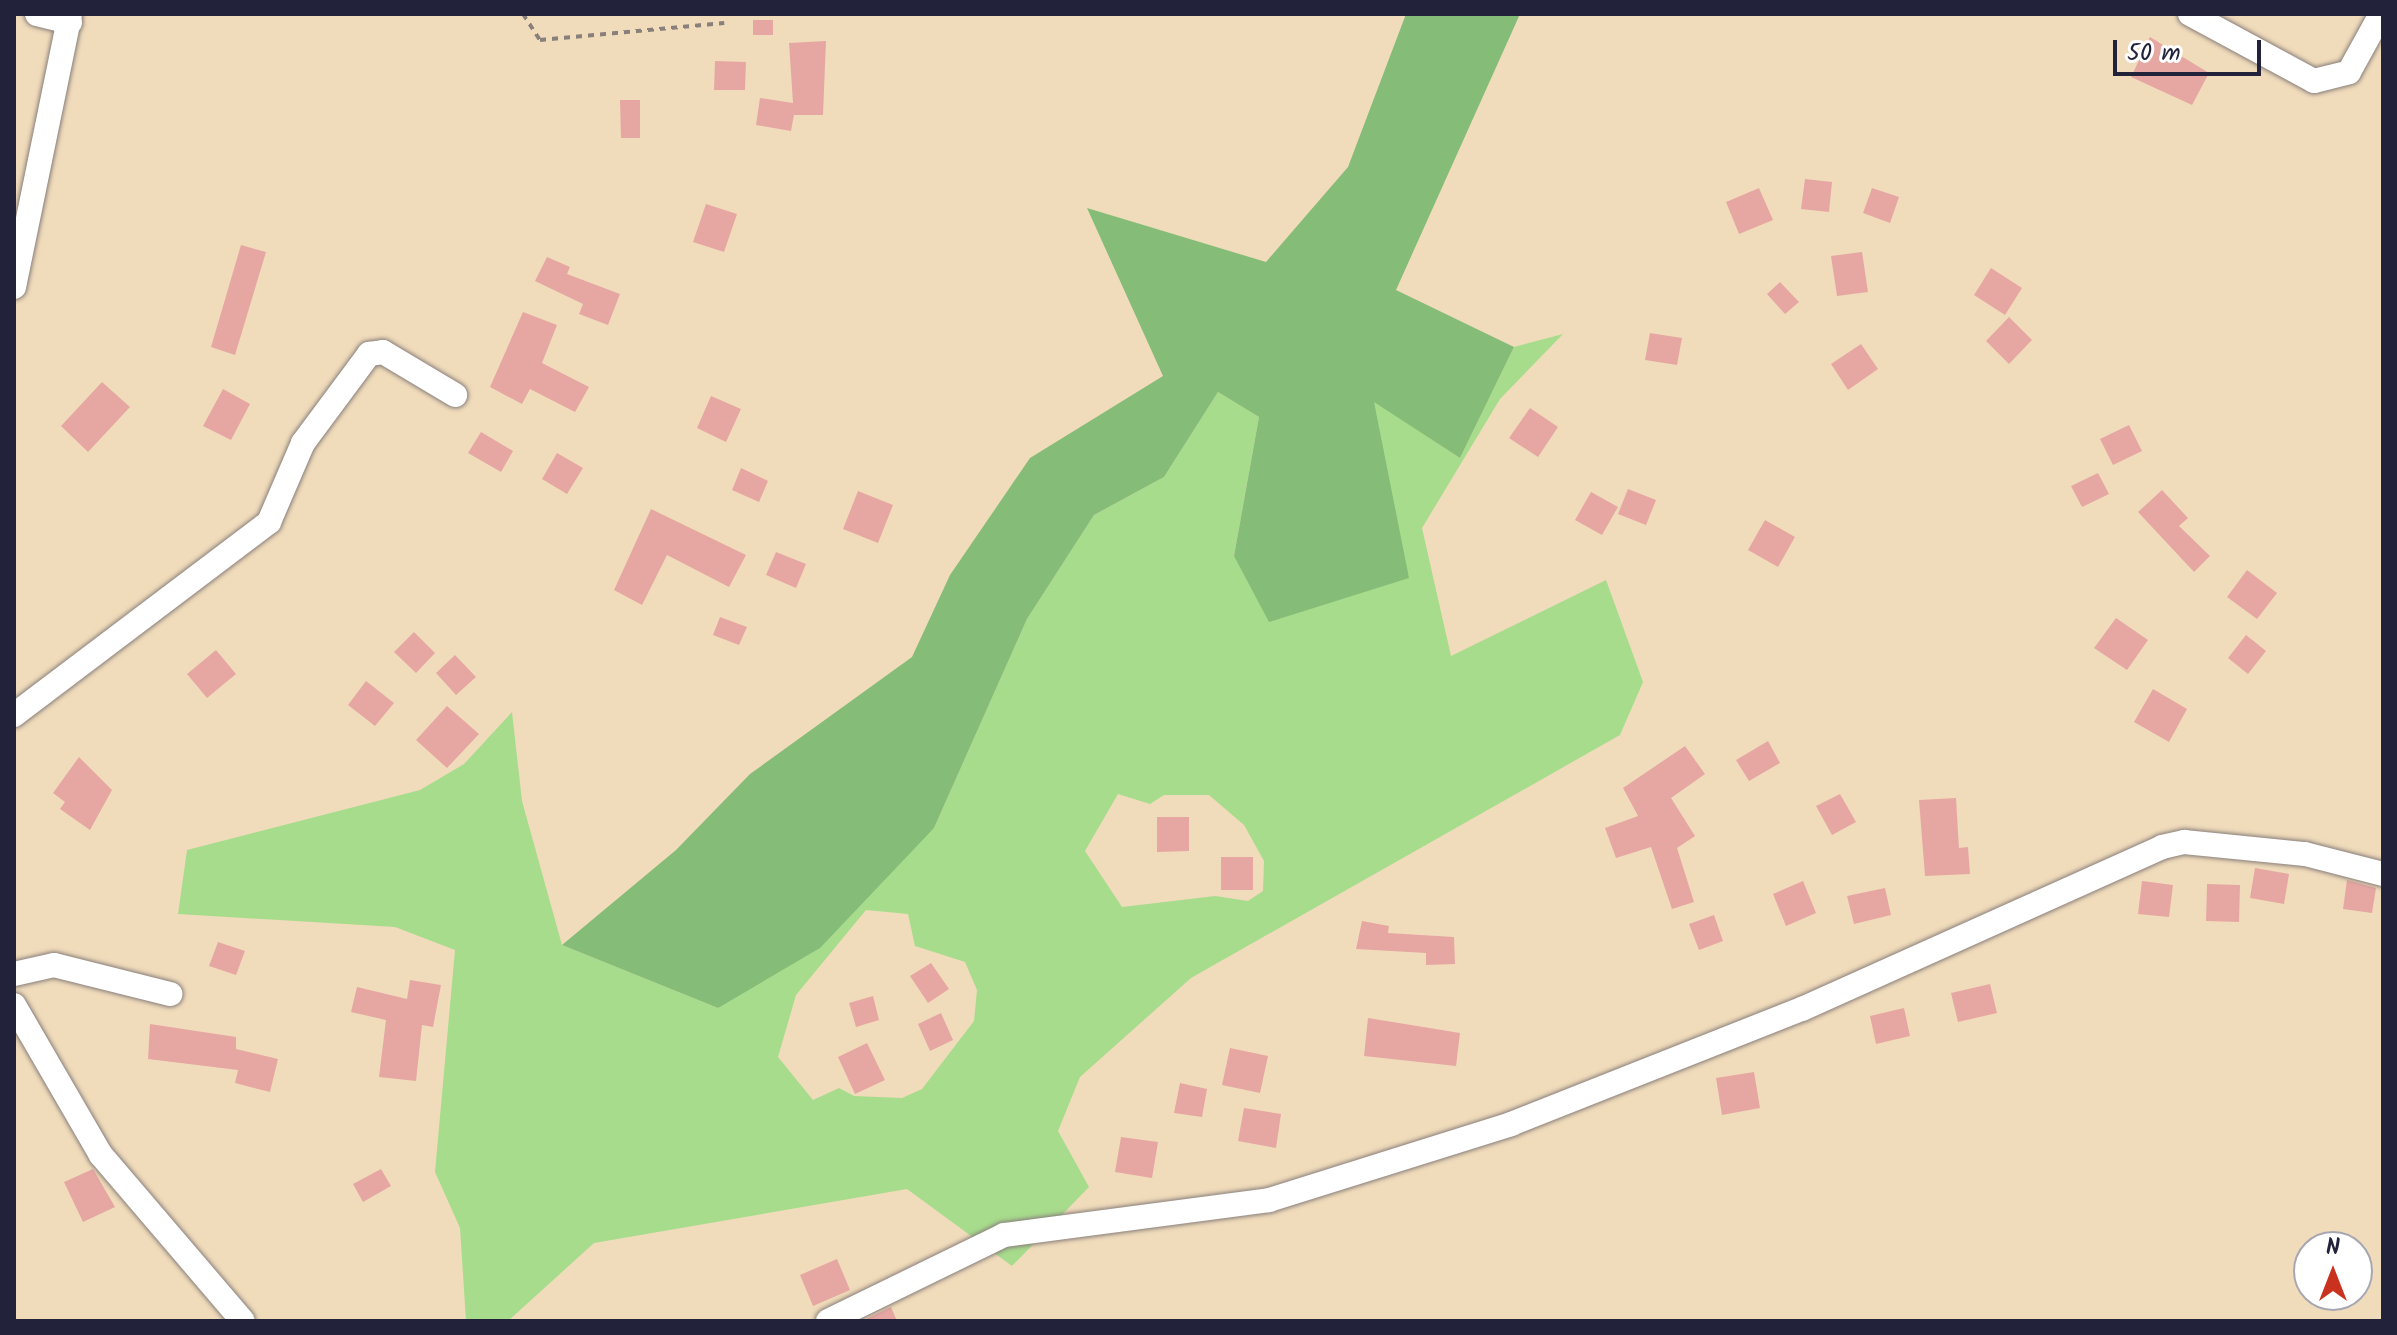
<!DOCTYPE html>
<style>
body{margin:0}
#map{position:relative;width:2397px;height:1335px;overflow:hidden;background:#f0dcbb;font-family:Kalam,sans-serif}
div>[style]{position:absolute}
.green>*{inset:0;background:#a7dc8d}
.forest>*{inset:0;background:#85bc78}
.building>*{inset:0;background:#e6a7a3}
.path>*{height:4px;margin-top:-2px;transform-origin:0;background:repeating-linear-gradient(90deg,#897f7b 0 6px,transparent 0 12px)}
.roads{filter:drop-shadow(0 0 2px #897f7b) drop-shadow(0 0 2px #897f7b)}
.street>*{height:24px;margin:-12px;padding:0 12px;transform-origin:12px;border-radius:12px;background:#fff}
span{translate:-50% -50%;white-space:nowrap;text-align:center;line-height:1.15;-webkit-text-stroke:6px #fff;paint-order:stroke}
.frame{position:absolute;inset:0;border:16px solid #22223b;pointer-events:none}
.north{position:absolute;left:2293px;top:1231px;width:80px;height:80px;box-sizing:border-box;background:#fff;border:2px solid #a7a7b1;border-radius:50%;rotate:0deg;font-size:22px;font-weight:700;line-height:32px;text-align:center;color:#22223b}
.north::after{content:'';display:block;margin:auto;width:28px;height:36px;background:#c8321e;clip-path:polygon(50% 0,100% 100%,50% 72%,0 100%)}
.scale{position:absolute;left:2113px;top:40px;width:148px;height:36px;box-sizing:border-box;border:4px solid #22223b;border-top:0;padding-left:10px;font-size:24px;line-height:28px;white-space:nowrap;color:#22223b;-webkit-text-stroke:6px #fff;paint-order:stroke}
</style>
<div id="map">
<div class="green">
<div style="clip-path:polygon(evenodd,1563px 334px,1500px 399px,1422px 528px,1451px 656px,1606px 580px,1643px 682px,1620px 735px,1191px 978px,1080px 1077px,1058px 1131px,1089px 1187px,1012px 1266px,907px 1189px,594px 1243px,508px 1321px,466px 1321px,460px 1228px,435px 1172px,455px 950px,395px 927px,178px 914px,187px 850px,420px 790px,464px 764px,512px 712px,522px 801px,562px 945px,718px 1008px,934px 828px,1027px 619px,1094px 515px,1164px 477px,1218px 392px,1259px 417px,1234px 556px,1374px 401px,1460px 458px,1514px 347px,1563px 334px,1118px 794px,1150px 804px,1164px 795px,1209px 795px,1244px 825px,1264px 861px,1263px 891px,1248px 901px,1215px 896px,1122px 907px,1085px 851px,1118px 794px,1563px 334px,866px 910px,908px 914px,915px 946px,965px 962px,977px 990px,974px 1021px,922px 1089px,902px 1098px,854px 1096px,839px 1088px,813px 1100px,778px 1057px,796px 995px,866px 910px)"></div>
</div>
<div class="forest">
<div style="clip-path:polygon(1406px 14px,1520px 14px,1396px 290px,1514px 347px,1460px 458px,1374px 402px,1409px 578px,1269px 622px,1234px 556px,1259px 417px,1218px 392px,1164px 477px,1094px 515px,1027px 619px,934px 828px,820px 948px,718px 1008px,562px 945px,676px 850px,750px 774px,912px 657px,950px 575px,1030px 458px,1163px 376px,1087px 208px,1266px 262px,1348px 167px)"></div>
</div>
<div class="building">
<div style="clip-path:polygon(753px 20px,773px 20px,773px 35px,753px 35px)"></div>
<div style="clip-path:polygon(2150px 37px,2209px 73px,2192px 105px,2131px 77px)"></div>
<div style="clip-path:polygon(826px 41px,823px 115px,794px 115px,791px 131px,756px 125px,760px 98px,793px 103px,789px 43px)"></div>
<div style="clip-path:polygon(715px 61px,746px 62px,745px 90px,714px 90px)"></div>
<div style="clip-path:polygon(620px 100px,640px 100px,640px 138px,621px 138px)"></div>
<div style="clip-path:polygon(1805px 179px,1832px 182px,1829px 212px,1801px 209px)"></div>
<div style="clip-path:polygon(1759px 188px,1773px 220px,1739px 234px,1726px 202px)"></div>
<div style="clip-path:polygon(1872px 188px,1899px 197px,1890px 223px,1863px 213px)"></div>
<div style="clip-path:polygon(706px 204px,737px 214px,724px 252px,693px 242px)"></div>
<div style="clip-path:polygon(241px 245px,266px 252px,235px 355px,211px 347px)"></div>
<div style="clip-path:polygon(1862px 252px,1868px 292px,1837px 296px,1831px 256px)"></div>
<div style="clip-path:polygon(547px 257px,570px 267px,567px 274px,620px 294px,608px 325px,579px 314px,583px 304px,535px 281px)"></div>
<div style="clip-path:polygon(1991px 268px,2022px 288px,2005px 315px,1974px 295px)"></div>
<div style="clip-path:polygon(1780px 282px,1799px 302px,1785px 314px,1767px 294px)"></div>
<div style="clip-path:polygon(523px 312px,557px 325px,542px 363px,589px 387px,575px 412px,530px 389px,522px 404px,490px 387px)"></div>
<div style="clip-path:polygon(2009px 317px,2032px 340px,2009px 364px,1986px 341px)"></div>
<div style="clip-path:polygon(1650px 333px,1682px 338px,1677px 365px,1645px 360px)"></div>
<div style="clip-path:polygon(1861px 344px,1878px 369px,1848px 390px,1831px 364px)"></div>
<div style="clip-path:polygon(102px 382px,130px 407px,88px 452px,61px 426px)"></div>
<div style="clip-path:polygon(223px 389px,250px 404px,231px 440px,203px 426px)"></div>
<div style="clip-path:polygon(711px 396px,741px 409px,726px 442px,697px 428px)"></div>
<div style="clip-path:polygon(1530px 408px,1558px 427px,1538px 457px,1509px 438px)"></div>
<div style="clip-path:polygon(2129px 425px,2142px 451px,2113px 465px,2100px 439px)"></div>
<div style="clip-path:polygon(481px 432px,513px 451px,501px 472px,468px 453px)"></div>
<div style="clip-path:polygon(557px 453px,583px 468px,567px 494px,542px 479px)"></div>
<div style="clip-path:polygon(741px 468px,768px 481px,759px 502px,732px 490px)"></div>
<div style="clip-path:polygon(2098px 473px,2109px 494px,2082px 507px,2071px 486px)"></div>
<div style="clip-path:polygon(1628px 489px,1656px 500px,1646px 525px,1618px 514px)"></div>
<div style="clip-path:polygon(2162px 490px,2188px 518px,2179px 526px,2210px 556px,2194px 572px,2138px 512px)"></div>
<div style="clip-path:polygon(858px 491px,893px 505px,878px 543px,843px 529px)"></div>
<div style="clip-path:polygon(1591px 492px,1618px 507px,1602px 535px,1575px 520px)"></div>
<div style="clip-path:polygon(651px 509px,746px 555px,729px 587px,667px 555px,642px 605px,614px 590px)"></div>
<div style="clip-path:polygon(1765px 520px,1795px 537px,1778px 567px,1748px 550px)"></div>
<div style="clip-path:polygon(776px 552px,806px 564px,796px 588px,766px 575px)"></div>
<div style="clip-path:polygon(2247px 570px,2277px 593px,2257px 619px,2227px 597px)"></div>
<div style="clip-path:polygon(720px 617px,747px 627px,739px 645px,713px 635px)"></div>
<div style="clip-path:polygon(2116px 618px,2148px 640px,2127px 670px,2094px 648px)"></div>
<div style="clip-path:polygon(414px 632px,435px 653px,416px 673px,394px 652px)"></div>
<div style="clip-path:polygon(2246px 635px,2266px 651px,2248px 674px,2228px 658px)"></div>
<div style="clip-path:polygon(216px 650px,236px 674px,207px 698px,187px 674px)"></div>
<div style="clip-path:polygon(455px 655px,476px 677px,456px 695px,436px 673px)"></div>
<div style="clip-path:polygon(366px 681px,394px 703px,375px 726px,348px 705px)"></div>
<div style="clip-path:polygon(2153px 689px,2187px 709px,2169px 742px,2134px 722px)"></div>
<div style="clip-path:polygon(447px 706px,479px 734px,447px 768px,416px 740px)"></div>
<div style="clip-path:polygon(1768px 741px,1780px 763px,1749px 781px,1736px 760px)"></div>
<div style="clip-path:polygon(1685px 746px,1705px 774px,1671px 798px,1695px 836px,1677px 848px,1694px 902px,1672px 909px,1651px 847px,1616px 858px,1605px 828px,1638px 816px,1623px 788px)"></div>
<div style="clip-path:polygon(79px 757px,112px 790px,90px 830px,60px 809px,65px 802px,53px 793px)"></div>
<div style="clip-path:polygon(1840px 794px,1856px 822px,1832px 835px,1816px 806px)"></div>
<div style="clip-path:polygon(1956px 798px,1959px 848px,1968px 847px,1970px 874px,1925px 876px,1919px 800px)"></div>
<div style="clip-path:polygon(1157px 817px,1189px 817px,1189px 851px,1157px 852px)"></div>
<div style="clip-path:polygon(1221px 857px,1253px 857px,1253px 890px,1221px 890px)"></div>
<div style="clip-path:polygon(2255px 868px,2289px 874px,2284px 904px,2250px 898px)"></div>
<div style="clip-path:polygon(2347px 880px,2376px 888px,2372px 913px,2343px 909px)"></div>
<div style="clip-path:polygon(1803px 881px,1816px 913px,1786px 926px,1773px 894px)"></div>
<div style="clip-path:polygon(2142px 881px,2173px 885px,2169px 917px,2138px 914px)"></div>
<div style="clip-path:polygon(2207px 884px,2240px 885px,2239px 922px,2206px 921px)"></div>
<div style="clip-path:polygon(1885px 888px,1891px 915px,1854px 924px,1847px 896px)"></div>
<div style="clip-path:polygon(1714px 915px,1723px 941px,1699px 950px,1689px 924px)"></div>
<div style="clip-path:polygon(1362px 921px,1389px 926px,1388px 933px,1454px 937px,1455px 964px,1426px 965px,1426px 953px,1356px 949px)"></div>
<div style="clip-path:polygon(218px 942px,245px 951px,236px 975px,209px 966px)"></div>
<div style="clip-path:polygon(931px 963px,949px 989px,928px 1003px,910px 976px)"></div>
<div style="clip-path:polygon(410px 980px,441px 985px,433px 1027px,422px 1025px,416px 1081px,379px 1077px,386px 1020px,351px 1012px,357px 987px,407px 999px)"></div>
<div style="clip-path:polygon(1990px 984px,1997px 1013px,1958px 1022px,1951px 993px)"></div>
<div style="clip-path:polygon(873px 996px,879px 1020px,856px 1027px,849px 1003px)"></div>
<div style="clip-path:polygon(1904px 1008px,1910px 1036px,1876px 1044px,1870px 1016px)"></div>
<div style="clip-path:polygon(941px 1013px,953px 1040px,930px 1051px,918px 1024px)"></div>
<div style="clip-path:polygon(1368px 1018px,1460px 1033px,1456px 1066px,1364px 1056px)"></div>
<div style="clip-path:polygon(150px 1024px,236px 1037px,236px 1049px,278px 1059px,270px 1092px,235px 1083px,238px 1070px,148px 1059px)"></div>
<div style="clip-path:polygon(867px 1043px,885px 1080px,855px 1094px,838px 1057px)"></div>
<div style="clip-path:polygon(1230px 1048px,1268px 1056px,1260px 1093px,1222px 1085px)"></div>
<div style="clip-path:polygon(1754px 1072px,1760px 1108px,1722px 1115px,1716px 1078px)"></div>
<div style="clip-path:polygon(1180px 1083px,1207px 1089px,1202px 1117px,1174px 1113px)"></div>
<div style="clip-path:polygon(1244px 1108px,1281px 1114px,1276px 1148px,1238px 1141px)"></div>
<div style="clip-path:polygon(1121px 1137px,1158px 1142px,1152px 1178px,1115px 1172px)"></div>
<div style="clip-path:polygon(93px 1169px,115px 1207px,83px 1222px,64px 1182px)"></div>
<div style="clip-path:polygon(381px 1169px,391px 1186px,363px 1202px,353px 1184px)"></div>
<div style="clip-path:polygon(837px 1259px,850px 1290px,813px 1306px,800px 1275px)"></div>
<div style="clip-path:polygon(891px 1307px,897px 1321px,862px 1321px)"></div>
</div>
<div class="path">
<div style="left:523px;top:14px;width:31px;rotate:57deg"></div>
<div style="left:540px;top:40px;width:185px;rotate:-5.3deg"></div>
</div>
<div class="roads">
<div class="street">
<div style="left:37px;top:14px;width:34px;rotate:14deg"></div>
<div style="left:2190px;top:14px;width:141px;rotate:28.4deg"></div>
<div style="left:2314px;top:81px;width:36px;rotate:-14deg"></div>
<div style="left:2349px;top:72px;width:66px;rotate:-61.1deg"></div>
<div style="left:14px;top:287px;width:279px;rotate:-78.4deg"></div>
<div style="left:14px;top:715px;width:320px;rotate:-37.1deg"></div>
<div style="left:269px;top:522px;width:86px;rotate:-66.7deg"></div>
<div style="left:303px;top:443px;width:111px;rotate:-53.4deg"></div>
<div style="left:369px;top:354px;width:14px;rotate:-8deg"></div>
<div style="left:383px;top:352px;width:84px;rotate:30.8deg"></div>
<div style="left:14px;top:974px;width:41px;rotate:-12.7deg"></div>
<div style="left:54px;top:965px;width:120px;rotate:14deg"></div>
<div style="left:14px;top:1005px;width:173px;rotate:59.9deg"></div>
<div style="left:101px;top:1155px;width:218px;rotate:49.5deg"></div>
<div style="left:828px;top:1321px;width:196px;rotate:-26deg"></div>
<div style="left:1004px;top:1235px;width:267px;rotate:-7.5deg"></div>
<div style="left:1269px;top:1200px;width:254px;rotate:-17.4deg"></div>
<div style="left:1511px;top:1124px;width:313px;rotate:-21.6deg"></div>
<div style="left:1802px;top:1009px;width:395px;rotate:-24.2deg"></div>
<div style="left:2162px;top:847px;width:23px;rotate:-13deg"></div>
<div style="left:2184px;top:842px;width:122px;rotate:5.7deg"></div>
<div style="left:2305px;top:854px;width:81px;rotate:14.4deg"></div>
</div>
</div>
<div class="frame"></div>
<div class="north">N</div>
<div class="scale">50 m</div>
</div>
